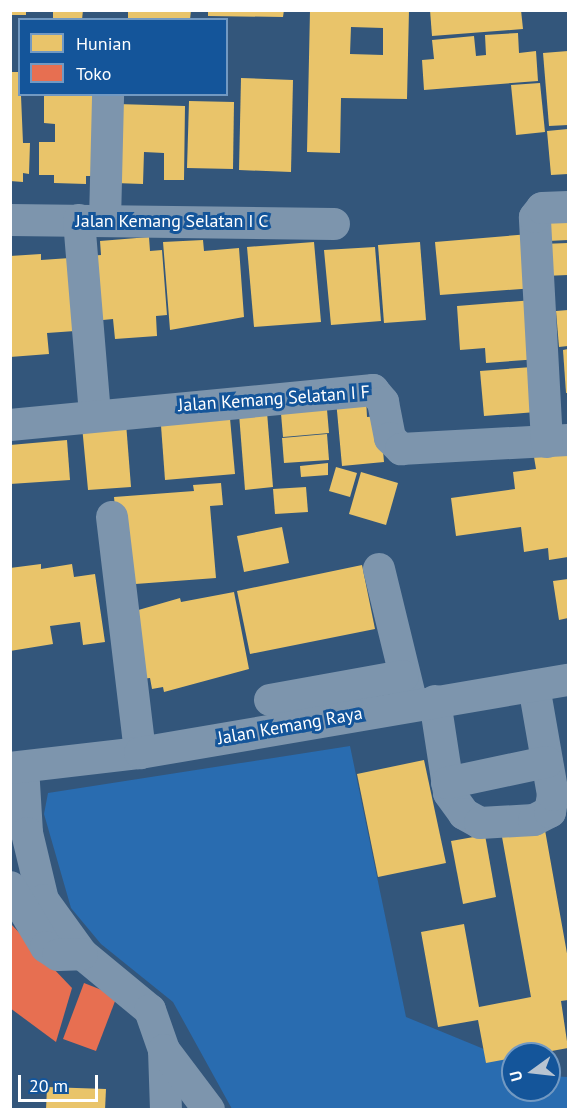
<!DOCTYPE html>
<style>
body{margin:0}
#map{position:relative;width:579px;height:1120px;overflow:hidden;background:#33567b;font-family:"PT Sans",sans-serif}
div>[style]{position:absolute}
.green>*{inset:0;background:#296cb0}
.homes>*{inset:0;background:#e9c46a}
.shops>*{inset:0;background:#e76f51}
.minor>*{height:32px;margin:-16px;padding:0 16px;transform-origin:16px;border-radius:16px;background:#7d95ad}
span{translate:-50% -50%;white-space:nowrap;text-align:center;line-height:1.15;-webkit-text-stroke:6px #14559a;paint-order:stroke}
.street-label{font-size:18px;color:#fff}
.frame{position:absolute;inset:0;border:12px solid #fff;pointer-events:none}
.legend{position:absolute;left:18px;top:18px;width:210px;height:78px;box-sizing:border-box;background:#14559a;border:2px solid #7299c2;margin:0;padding:8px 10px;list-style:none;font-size:18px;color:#fff}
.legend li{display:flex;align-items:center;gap:12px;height:30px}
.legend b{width:30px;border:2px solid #7299c2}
.north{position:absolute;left:501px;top:1042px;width:60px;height:60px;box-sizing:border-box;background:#14559a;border:2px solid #7299c2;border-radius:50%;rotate:255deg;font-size:16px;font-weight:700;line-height:24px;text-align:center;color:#fff}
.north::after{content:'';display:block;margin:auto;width:21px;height:27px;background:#b8c4d1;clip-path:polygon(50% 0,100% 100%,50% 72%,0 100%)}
.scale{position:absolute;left:18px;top:1075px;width:80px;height:27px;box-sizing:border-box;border:3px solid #fff;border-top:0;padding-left:8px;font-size:18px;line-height:21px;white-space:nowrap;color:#fff;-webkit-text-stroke:4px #14559a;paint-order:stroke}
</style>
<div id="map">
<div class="green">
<div style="clip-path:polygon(350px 746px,406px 1017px,513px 1061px,513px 1090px,549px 1090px,549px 1076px,568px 1077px,568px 1109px,232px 1109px,173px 1002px,101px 944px,71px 908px,44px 814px,48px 793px)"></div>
</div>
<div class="homes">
<div style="clip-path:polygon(10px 10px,26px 10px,26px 15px,10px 15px)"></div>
<div style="clip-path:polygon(53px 10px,83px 10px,82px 20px,53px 20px)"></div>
<div style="clip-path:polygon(128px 10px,191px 10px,190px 20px,128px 20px)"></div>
<div style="clip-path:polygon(208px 10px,284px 10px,283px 17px,208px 16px)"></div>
<div style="clip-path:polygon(evenodd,310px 10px,409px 10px,407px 99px,341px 98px,340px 153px,307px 152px,310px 10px,351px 27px,383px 28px,383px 55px,350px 54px,351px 27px)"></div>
<div style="clip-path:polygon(430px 10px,521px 10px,523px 29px,432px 36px)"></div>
<div style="clip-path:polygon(518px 33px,519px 53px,536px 51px,538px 81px,424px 90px,422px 60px,434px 59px,432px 40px,474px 36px,476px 56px,486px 55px,485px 35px)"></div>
<div style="clip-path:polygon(568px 51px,568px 125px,549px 126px,543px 53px)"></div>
<div style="clip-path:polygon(10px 72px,20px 72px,23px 143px,30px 143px,29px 174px,23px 173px,23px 182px,10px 181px)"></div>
<div style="clip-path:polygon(241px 78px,293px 80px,291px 172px,239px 170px)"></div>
<div style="clip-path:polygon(540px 83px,545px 132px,516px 135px,511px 85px)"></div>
<div style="clip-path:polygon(44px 94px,98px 94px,95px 176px,86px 176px,86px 184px,54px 183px,54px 175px,39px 175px,39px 142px,55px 142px,55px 124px,44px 123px)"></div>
<div style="clip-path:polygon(189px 101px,234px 102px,233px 169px,187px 168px)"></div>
<div style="clip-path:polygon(117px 104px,185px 106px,184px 180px,164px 180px,164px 153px,144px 152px,143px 184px,115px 183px)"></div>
<div style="clip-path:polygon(568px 129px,568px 174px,551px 175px,547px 131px)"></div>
<div style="clip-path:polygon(568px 215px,568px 240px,548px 241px,546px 216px)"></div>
<div style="clip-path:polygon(530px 234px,535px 288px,440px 295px,435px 242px)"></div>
<div style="clip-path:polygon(149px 237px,150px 251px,162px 250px,167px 315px,156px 316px,157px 336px,115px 339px,113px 319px,93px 321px,88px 256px,101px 255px,100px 241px)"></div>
<div style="clip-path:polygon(203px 240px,204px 251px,239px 248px,244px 317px,170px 330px,163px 242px)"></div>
<div style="clip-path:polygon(314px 242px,321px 322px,254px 327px,247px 247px)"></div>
<div style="clip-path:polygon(420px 242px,426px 320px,384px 323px,378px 245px)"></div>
<div style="clip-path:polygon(568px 243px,568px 275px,544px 276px,542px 244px)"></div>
<div style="clip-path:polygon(375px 247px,381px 321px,331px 325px,324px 250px)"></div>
<div style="clip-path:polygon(41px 254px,41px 260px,70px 258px,75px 331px,47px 333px,49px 354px,10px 357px,10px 256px)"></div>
<div style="clip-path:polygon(534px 300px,539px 359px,486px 363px,485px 348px,460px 350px,457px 306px)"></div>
<div style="clip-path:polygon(568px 310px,568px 346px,559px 347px,556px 311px)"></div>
<div style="clip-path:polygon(568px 349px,568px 393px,566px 393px,563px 350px)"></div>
<div style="clip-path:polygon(532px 367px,536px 412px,484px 416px,480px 371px)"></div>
<div style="clip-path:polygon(326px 398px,329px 433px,283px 437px,280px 402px)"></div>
<div style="clip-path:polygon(366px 398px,367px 417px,380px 416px,384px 462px,342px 466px,336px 400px)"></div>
<div style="clip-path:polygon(229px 407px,235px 474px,165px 480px,160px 412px)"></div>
<div style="clip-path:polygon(267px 412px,273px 487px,245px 490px,239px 414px)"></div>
<div style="clip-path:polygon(126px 423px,131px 487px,88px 490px,82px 426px)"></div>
<div style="clip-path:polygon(327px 434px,329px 460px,284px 463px,282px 438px)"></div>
<div style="clip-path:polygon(67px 440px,70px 480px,10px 484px,10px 445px)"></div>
<div style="clip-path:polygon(568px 452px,568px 557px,549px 560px,548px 548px,524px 552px,521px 527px,456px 536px,451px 498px,515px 489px,513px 472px,536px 469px,534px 457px)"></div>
<div style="clip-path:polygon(328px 463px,328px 475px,301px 477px,300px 466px)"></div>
<div style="clip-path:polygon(336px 467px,357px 473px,350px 497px,329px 491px)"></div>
<div style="clip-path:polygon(361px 472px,398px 483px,386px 525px,349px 514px)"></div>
<div style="clip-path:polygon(221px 483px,223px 505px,210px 506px,216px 578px,122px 585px,114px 497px,194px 491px,193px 485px)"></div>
<div style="clip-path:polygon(306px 487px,308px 512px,275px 514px,273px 489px)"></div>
<div style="clip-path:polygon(282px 527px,289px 563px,244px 572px,237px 536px)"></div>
<div style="clip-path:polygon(41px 564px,41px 569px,72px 564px,74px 577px,95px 574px,105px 642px,83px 645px,80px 622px,50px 626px,53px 644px,10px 651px,10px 568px)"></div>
<div style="clip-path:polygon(362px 565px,375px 629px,250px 654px,237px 591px)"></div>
<div style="clip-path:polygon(568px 579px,568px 618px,559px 620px,553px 581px)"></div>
<div style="clip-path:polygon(234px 592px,249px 669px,164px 692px,163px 687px,152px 689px,150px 678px,141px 679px,128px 613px,180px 598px,181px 602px)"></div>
<div style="clip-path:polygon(424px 760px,446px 863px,378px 877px,357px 774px)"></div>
<div style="clip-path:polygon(545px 830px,568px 959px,568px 1000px,561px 1001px,568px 1048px,486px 1063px,478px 1020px,438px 1027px,421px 932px,464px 924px,479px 1007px,531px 997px,502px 837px)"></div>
<div style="clip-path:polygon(485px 835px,496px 897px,463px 904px,451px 841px)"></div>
<div style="clip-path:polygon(47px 1087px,106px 1089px,105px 1110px,46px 1110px)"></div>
</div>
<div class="shops">
<div style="clip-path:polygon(10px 923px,72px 988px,56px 1042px,10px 1008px)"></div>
<div style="clip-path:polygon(84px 983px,117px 996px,96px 1051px,63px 1039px)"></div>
</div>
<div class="minor">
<div style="left:10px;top:220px;width:324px;rotate:0.7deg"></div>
<div style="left:79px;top:220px;width:194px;rotate:85.3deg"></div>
<div style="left:105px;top:221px;width:127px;rotate:-88.6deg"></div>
<div style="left:10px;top:425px;width:365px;rotate:-5.5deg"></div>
<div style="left:373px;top:390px;width:16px;rotate:50deg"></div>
<div style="left:383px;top:402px;width:37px;rotate:79deg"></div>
<div style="left:390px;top:438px;width:16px;rotate:45deg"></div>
<div style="left:401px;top:449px;width:167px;rotate:-3.1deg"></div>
<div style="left:547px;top:442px;width:225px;rotate:-93.1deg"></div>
<div style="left:535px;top:217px;width:11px;rotate:-52deg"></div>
<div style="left:542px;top:208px;width:26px;rotate:-2deg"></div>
<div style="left:112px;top:517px;width:238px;rotate:83.2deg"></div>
<div style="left:379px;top:569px;width:139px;rotate:76.3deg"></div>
<div style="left:270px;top:700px;width:135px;rotate:-10.2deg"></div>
<div style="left:435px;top:701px;width:93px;rotate:81.3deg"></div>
<div style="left:449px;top:793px;width:26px;rotate:54deg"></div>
<div style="left:464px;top:814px;width:18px;rotate:29deg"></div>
<div style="left:480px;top:823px;width:54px;rotate:-3.2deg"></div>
<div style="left:534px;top:820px;width:18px;rotate:-27deg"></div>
<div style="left:550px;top:812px;width:17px;rotate:-80deg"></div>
<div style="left:553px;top:795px;width:111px;rotate:-99.9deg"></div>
<div style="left:23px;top:767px;width:66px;rotate:86.5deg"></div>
<div style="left:27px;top:833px;width:69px;rotate:76.6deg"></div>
<div style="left:43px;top:900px;width:67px;rotate:54.2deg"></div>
<div style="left:82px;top:954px;width:88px;rotate:39.5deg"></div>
<div style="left:150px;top:1010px;width:42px;rotate:70.7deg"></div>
<div style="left:164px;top:1050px;width:60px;rotate:88.1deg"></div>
<div style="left:10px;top:768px;width:131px;rotate:-6.6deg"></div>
<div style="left:140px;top:753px;width:434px;rotate:-9.7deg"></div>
<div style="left:447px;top:783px;width:102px;rotate:-11.9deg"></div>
<div style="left:10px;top:887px;width:70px;rotate:59deg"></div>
<div style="left:46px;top:947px;width:14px;rotate:34deg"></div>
<div style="left:58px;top:955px;width:24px;rotate:-2deg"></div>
<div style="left:164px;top:1050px;width:75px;rotate:53.1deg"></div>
</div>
<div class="street-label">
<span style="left:172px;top:221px">Jalan Kemang Selatan I C</span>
<span style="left:274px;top:399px;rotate:-4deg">Jalan Kemang Selatan I F</span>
<span style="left:290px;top:726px;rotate:-10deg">Jalan Kemang Raya</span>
</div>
<div class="frame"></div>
<ul class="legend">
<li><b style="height:16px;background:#e9c46a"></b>Hunian</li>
<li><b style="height:16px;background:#e76f51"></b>Toko</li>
</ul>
<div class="north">U</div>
<div class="scale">20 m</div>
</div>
